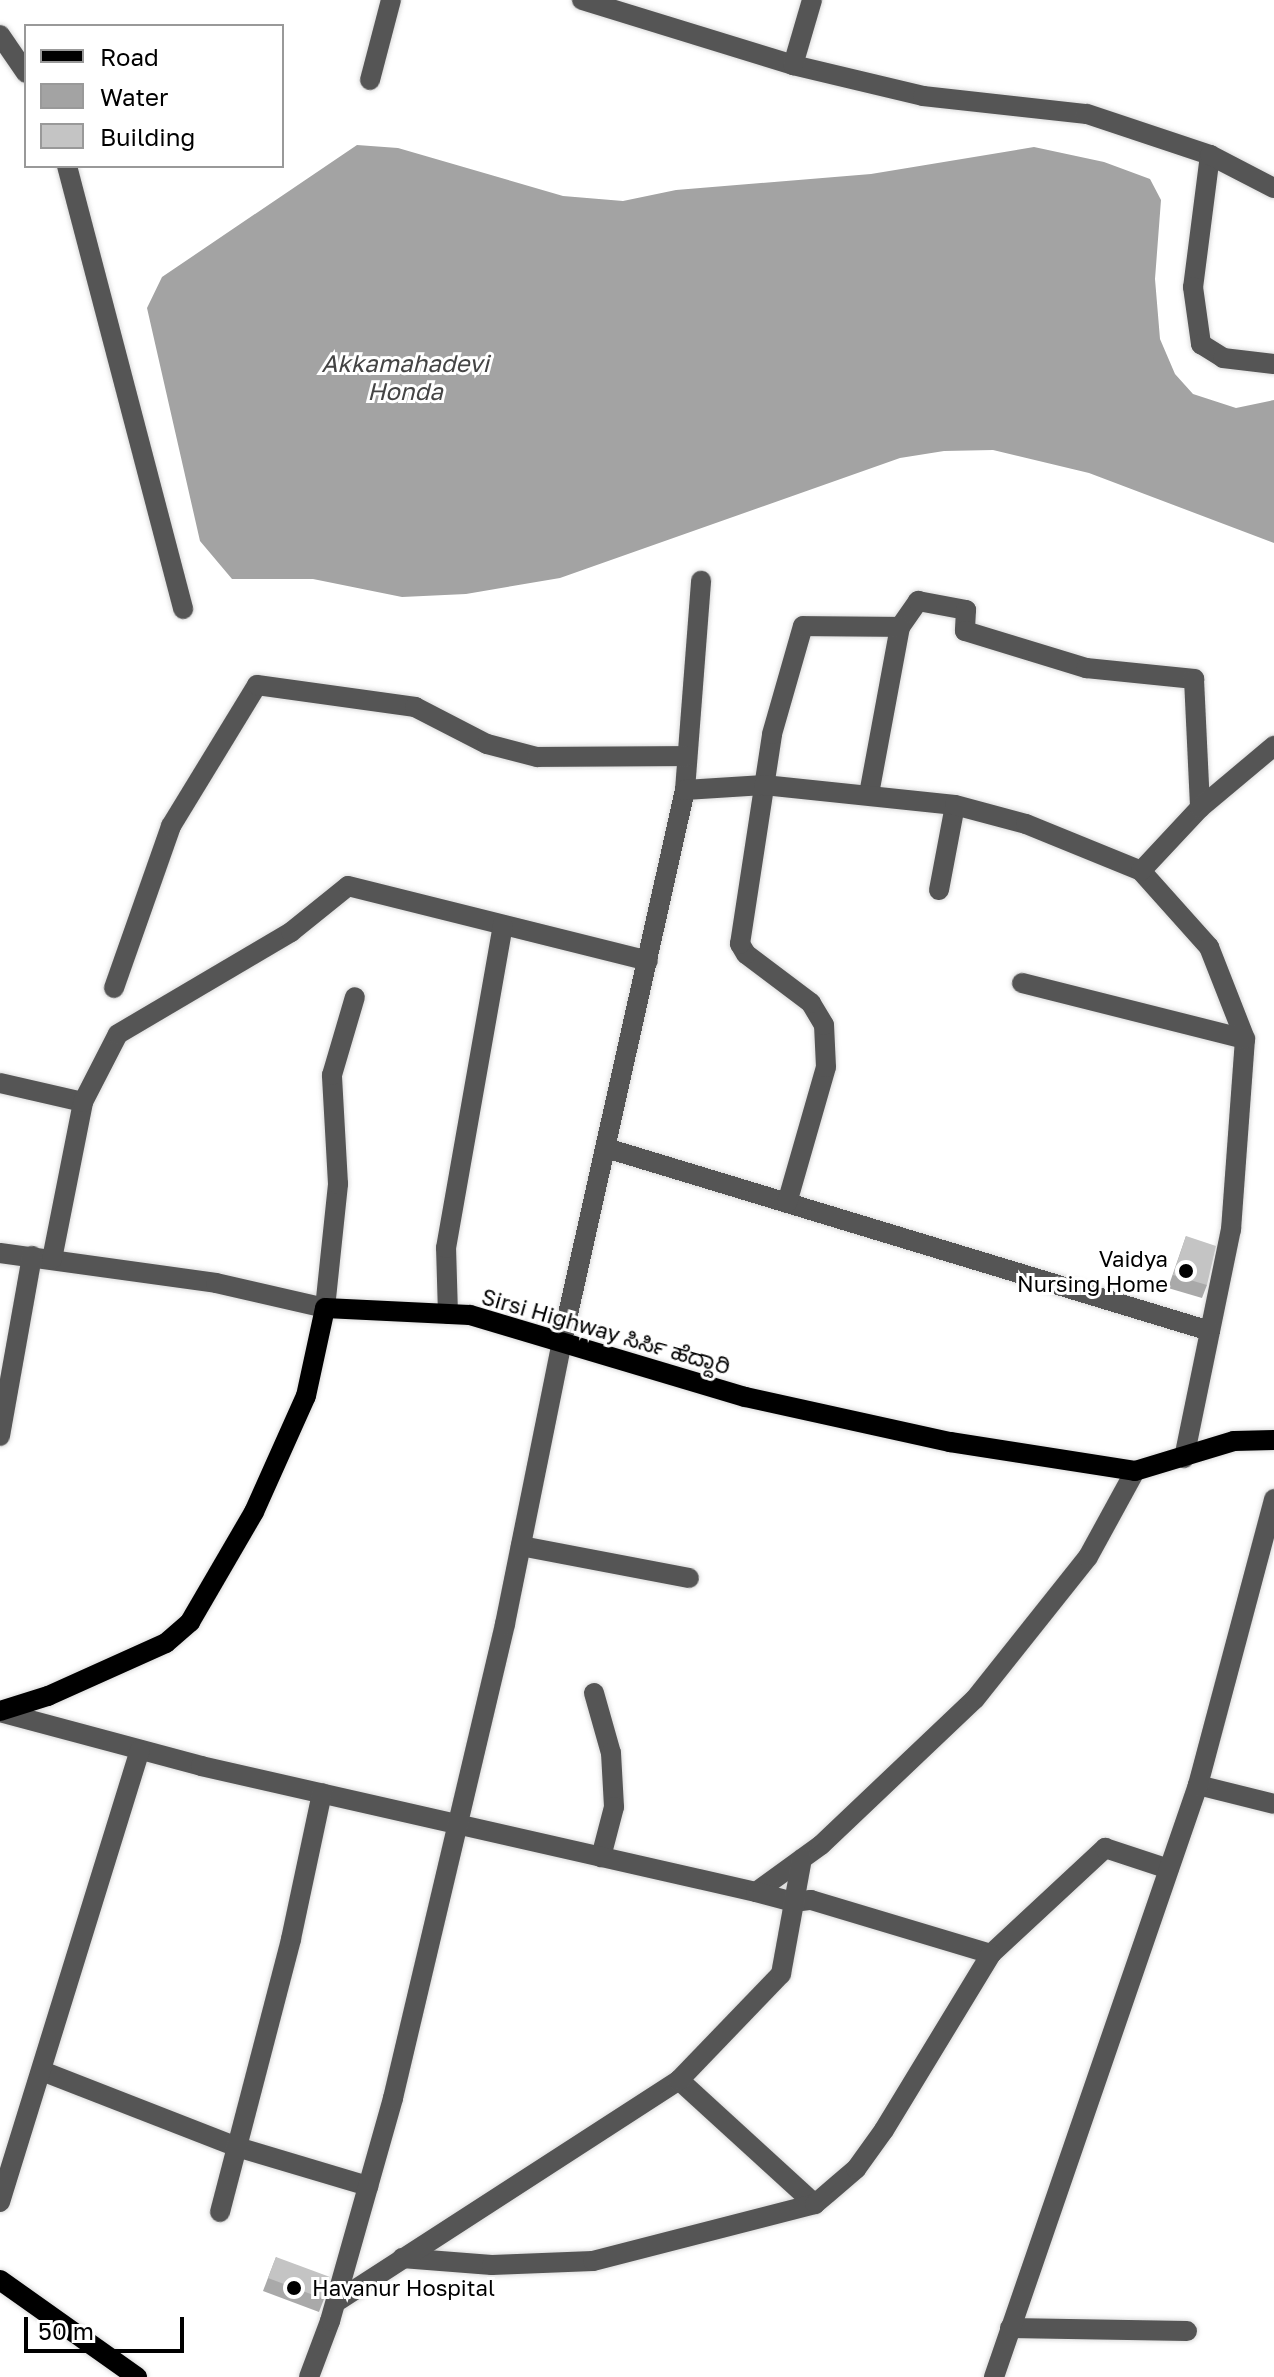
<!DOCTYPE html>
<meta charset="utf-8">
<style>
body{margin:0}
#map{position:relative;width:1274px;height:2377px;overflow:hidden;background:#fff;font-family:"Golos Text","Noto Sans Kannada",sans-serif}
div>[style]{position:absolute}
.water>*{inset:0;background:#a3a3a3}
.roads{filter:drop-shadow(0 0 2px #dbdbdb) drop-shadow(0 0 2px #dbdbdb)}
.minor>*{height:20px;margin:-10px;padding:0 10px;transform-origin:10px;border-radius:10px;background:#555}
.major>*{height:20px;margin:-10px;padding:0 10px;transform-origin:10px;border-radius:10px;background:#000}
.wall>*{inset:0;background:#a9a9a9}
.building>*{inset:0;background:#c4c4c4}
.dots>*{width:22px;height:22px;translate:-50% -50%;box-sizing:border-box;border:4px solid #fff;border-radius:50%}
span{translate:-50% -50%;white-space:nowrap;text-align:center;line-height:1.15;-webkit-text-stroke:6px #fff;paint-order:stroke}
.poi-label{font-size:22px;color:#000}
.right{translate:-100% -50%;text-align:right}
.left{translate:0 -50%;text-align:left}
.street-label{font-size:22px;color:#000}
.water-label{font-size:24px;color:#444;font-style:italic}
.legend{position:absolute;left:24px;top:24px;width:260px;height:144px;box-sizing:border-box;background:#fff;border:2px solid #999;margin:0;padding:10px 14px;list-style:none;font-size:24px;color:#000}
.legend li{display:flex;align-items:center;gap:16px;height:40px}
.legend b{width:40px;border:2px solid #999}
.scale{position:absolute;left:24px;top:2317px;width:160px;height:36px;box-sizing:border-box;border:4px solid #000;border-top:0;padding-left:10px;font-size:24px;line-height:28px;white-space:nowrap;color:#000;-webkit-text-stroke:6px #fff;paint-order:stroke}
</style>
<div id="map">
<div class="water">
<div style="clip-path:polygon(357px 145px,398px 148px,563px 196px,623px 201px,676px 190px,871px 174px,1034px 147px,1104px 162px,1150px 179px,1161px 200px,1155px 279px,1160px 339px,1175px 374px,1193px 394px,1236px 408px,1274px 400px,1274px 543px,1089px 473px,993px 450px,944px 451px,900px 458px,560px 578px,466px 594px,402px 597px,313px 579px,232px 579px,200px 541px,147px 308px,162px 277px)"></div>
</div>
<div class="roads">
<div class="minor">
<div style="left:582px;top:0;width:221px;rotate:17.1deg"></div>
<div style="left:793px;top:65px;width:134px;rotate:13.4deg"></div>
<div style="left:923px;top:96px;width:165px;rotate:6.3deg"></div>
<div style="left:1087px;top:114px;width:130px;rotate:18.4deg"></div>
<div style="left:1210px;top:155px;width:133px;rotate:97.3deg"></div>
<div style="left:1193px;top:287px;width:58px;rotate:82deg"></div>
<div style="left:1201px;top:344px;width:26px;rotate:32deg"></div>
<div style="left:1223px;top:358px;width:51px;rotate:6.7deg"></div>
<div style="left:0;top:35px;width:46px;rotate:55.6deg"></div>
<div style="left:793px;top:65px;width:68px;rotate:-73.7deg"></div>
<div style="left:370px;top:80px;width:83px;rotate:-75.3deg"></div>
<div style="left:1210px;top:155px;width:72px;rotate:27.3deg"></div>
<div style="left:67px;top:166px;width:458px;rotate:75.3deg"></div>
<div style="left:685px;top:790px;width:210px;rotate:-85.6deg"></div>
<div style="left:869px;top:794px;width:170px;rotate:-79.5deg"></div>
<div style="left:900px;top:627px;width:32px;rotate:-55deg"></div>
<div style="left:918px;top:601px;width:49px;rotate:10.6deg"></div>
<div style="left:966px;top:610px;width:21px;rotate:93deg"></div>
<div style="left:965px;top:631px;width:127px;rotate:17deg"></div>
<div style="left:1086px;top:668px;width:109px;rotate:5.8deg"></div>
<div style="left:1194px;top:679px;width:129px;rotate:87.3deg"></div>
<div style="left:1141px;top:871px;width:102px;rotate:48.2deg"></div>
<div style="left:1209px;top:947px;width:99px;rotate:68.6deg"></div>
<div style="left:1245px;top:1039px;width:191px;rotate:94.2deg"></div>
<div style="left:1231px;top:1229px;width:234px;rotate:101.6deg"></div>
<div style="left:939px;top:890px;width:86px;rotate:-79.3deg"></div>
<div style="left:1022px;top:983px;width:230px;rotate:14.1deg"></div>
<div style="left:114px;top:988px;width:172px;rotate:-70.6deg"></div>
<div style="left:171px;top:826px;width:165px;rotate:-58.6deg"></div>
<div style="left:257px;top:685px;width:160px;rotate:7.9deg"></div>
<div style="left:415px;top:707px;width:81px;rotate:27.2deg"></div>
<div style="left:487px;top:744px;width:52px;rotate:14.6deg"></div>
<div style="left:537px;top:757px;width:150px;rotate:-0.4deg"></div>
<div style="left:0;top:1083px;width:85px;rotate:12.9deg"></div>
<div style="left:606px;top:1148px;width:631px;rotate:16.86deg"></div>
<div style="left:787px;top:1203px;width:141px;rotate:-74deg"></div>
<div style="left:826px;top:1067px;width:42px;rotate:-92.7deg"></div>
<div style="left:824px;top:1025px;width:26px;rotate:-121deg"></div>
<div style="left:811px;top:1003px;width:81px;rotate:-143deg"></div>
<div style="left:746px;top:954px;width:12px;rotate:-121deg"></div>
<div style="left:740px;top:944px;width:212px;rotate:-81.3deg"></div>
<div style="left:772px;top:734px;width:112px;rotate:-74deg"></div>
<div style="left:803px;top:626px;width:97px;rotate:0.6deg"></div>
<div style="left:0;top:1253px;width:218px;rotate:7.9deg"></div>
<div style="left:216px;top:1283px;width:112px;rotate:12.9deg"></div>
<div style="left:325px;top:1308px;width:125px;rotate:-84deg"></div>
<div style="left:338px;top:1184px;width:109px;rotate:-93.2deg"></div>
<div style="left:332px;top:1075px;width:81px;rotate:-73.6deg"></div>
<div style="left:52px;top:1259px;width:160px;rotate:-78.8deg"></div>
<div style="left:83px;top:1102px;width:76px;rotate:-62.8deg"></div>
<div style="left:118px;top:1034px;width:201px;rotate:-30.5deg"></div>
<div style="left:291px;top:932px;width:73px;rotate:-38.9deg"></div>
<div style="left:348px;top:886px;width:309px;rotate:14deg"></div>
<div style="left:448px;top:1314px;width:66px;rotate:-91.7deg"></div>
<div style="left:446px;top:1248px;width:328px;rotate:-80deg"></div>
<div style="left:0;top:1436px;width:183px;rotate:-79.9deg"></div>
<div style="left:521px;top:1546px;width:171px;rotate:10.8deg"></div>
<div style="left:594px;top:1693px;width:62px;rotate:74.2deg"></div>
<div style="left:611px;top:1753px;width:54px;rotate:86.8deg"></div>
<div style="left:614px;top:1807px;width:52px;rotate:104.6deg"></div>
<div style="left:0;top:1712px;width:208px;rotate:15deg"></div>
<div style="left:201px;top:1766px;width:569px;rotate:12.79deg"></div>
<div style="left:756px;top:1892px;width:80px;rotate:-35.9deg"></div>
<div style="left:821px;top:1845px;width:212px;rotate:-43.5deg"></div>
<div style="left:975px;top:1699px;width:181px;rotate:-51.5deg"></div>
<div style="left:1088px;top:1557px;width:98px;rotate:-61.3deg"></div>
<div style="left:1198px;top:1785px;width:78px;rotate:14deg"></div>
<div style="left:756px;top:1892px;width:39px;rotate:15deg"></div>
<div style="left:794px;top:1902px;width:17px;rotate:-7deg"></div>
<div style="left:811px;top:1900px;width:188px;rotate:16.7deg"></div>
<div style="left:991px;top:1954px;width:156px;rotate:-42.9deg"></div>
<div style="left:1105px;top:1848px;width:67px;rotate:18.2deg"></div>
<div style="left:42px;top:2071px;width:209px;rotate:21.3deg"></div>
<div style="left:237px;top:2147px;width:137px;rotate:16.6deg"></div>
<div style="left:679px;top:2080px;width:184px;rotate:42.4deg"></div>
<div style="left:0;top:2202px;width:473px;rotate:-72.8deg"></div>
<div style="left:220px;top:2212px;width:282px;rotate:-75.4deg"></div>
<div style="left:291px;top:1939px;width:149px;rotate:-78deg"></div>
<div style="left:402px;top:2258px;width:90px;rotate:4.4deg"></div>
<div style="left:492px;top:2265px;width:101px;rotate:-2.3deg"></div>
<div style="left:593px;top:2261px;width:229px;rotate:-14.4deg"></div>
<div style="left:815px;top:2204px;width:54px;rotate:-40.5deg"></div>
<div style="left:856px;top:2169px;width:48px;rotate:-54.3deg"></div>
<div style="left:884px;top:2130px;width:206px;rotate:-58.7deg"></div>
<div style="left:336px;top:2302px;width:409px;rotate:-32.9deg"></div>
<div style="left:679px;top:2080px;width:147px;rotate:-46.1deg"></div>
<div style="left:781px;top:1974px;width:117px;rotate:-79.7deg"></div>
<div style="left:1010px;top:2328px;width:177px;rotate:1deg"></div>
<div style="left:309px;top:2377px;width:60px;rotate:-69.4deg"></div>
<div style="left:330px;top:2321px;width:232px;rotate:-74.2deg"></div>
<div style="left:393px;top:2098px;width:487px;rotate:-76.7deg"></div>
<div style="left:505px;top:1624px;width:289px;rotate:-78.6deg"></div>
<div style="left:562px;top:1341px;width:565px;rotate:-77.42deg"></div>
<div style="left:685px;top:790px;width:79px;rotate:-3.6deg"></div>
<div style="left:764px;top:785px;width:192px;rotate:6deg"></div>
<div style="left:955px;top:805px;width:73px;rotate:15deg"></div>
<div style="left:1026px;top:824px;width:124px;rotate:22.2deg"></div>
<div style="left:1141px;top:871px;width:86px;rotate:-46.9deg"></div>
<div style="left:1200px;top:808px;width:97px;rotate:-40deg"></div>
<div style="left:994px;top:2377px;width:626px;rotate:-70.99deg"></div>
<div style="left:1198px;top:1785px;width:296px;rotate:-75.1deg"></div>
</div>
<div class="major">
<div style="left:0;top:1711px;width:50px;rotate:-17.4deg"></div>
<div style="left:48px;top:1696px;width:129px;rotate:-24.2deg"></div>
<div style="left:166px;top:1643px;width:32px;rotate:-41deg"></div>
<div style="left:190px;top:1622px;width:127px;rotate:-59.8deg"></div>
<div style="left:254px;top:1512px;width:127px;rotate:-65.9deg"></div>
<div style="left:306px;top:1396px;width:90px;rotate:-77.8deg"></div>
<div style="left:325px;top:1308px;width:145px;rotate:2.8deg"></div>
<div style="left:470px;top:1315px;width:287px;rotate:16.6deg"></div>
<div style="left:745px;top:1397px;width:210px;rotate:12.4deg"></div>
<div style="left:950px;top:1442px;width:187px;rotate:8.9deg"></div>
<div style="left:1135px;top:1471px;width:103px;rotate:-16.9deg"></div>
<div style="left:1234px;top:1441px;width:40px;rotate:-1.4deg"></div>
<div style="left:0;top:2280px;width:168px;rotate:35.3deg"></div>
</div>
</div>
<div class="wall">
<div style="clip-path:polygon(1186px 1236px,1207px 1285px,1202px 1298px,1168px 1288px)"></div>
<div style="clip-path:polygon(276px 2257px,324px 2299px,319px 2312px,263px 2291px)"></div>
</div>
<div class="building">
<div style="clip-path:polygon(1186px 1236px,1216px 1246px,1207px 1285px,1173px 1275px)"></div>
<div style="clip-path:polygon(276px 2257px,330px 2277px,324px 2299px,268px 2278px)"></div>
</div>
<div class="dots">
<div style="left:1186px;top:1271px;background:#000"></div>
<div style="left:294px;top:2288px;background:#000"></div>
</div>
<div class="poi-label">
<span class="right" style="left:1168px;top:1271px">Vaidya<br>Nursing Home</span>
<span class="left" style="left:312px;top:2288px">Havanur Hospital</span>
</div>
<div class="street-label">
<span style="left:606px;top:1331px;rotate:16deg">Sirsi Highway ಸಿರ್ಸಿ ಹೆದ್ದಾರಿ</span>
</div>
<div class="water-label">
<span style="left:405px;top:377px">Akkamahadevi<br>Honda</span>
</div>
<ul class="legend">
<li><b style="height:10px;background:#000"></b>Road</li>
<li><b style="height:22px;background:#a3a3a3"></b>Water</li>
<li><b style="height:22px;background:#c4c4c4"></b>Building</li>
</ul>
<div class="scale">50 m</div>
</div>
